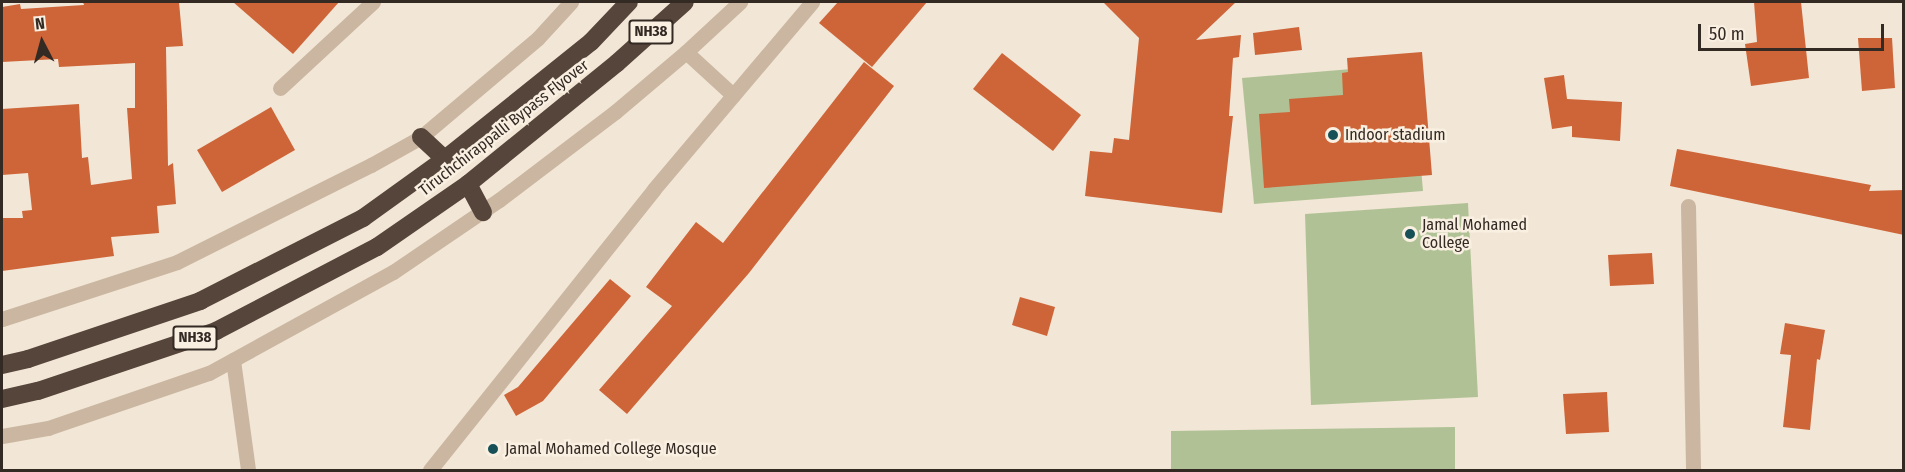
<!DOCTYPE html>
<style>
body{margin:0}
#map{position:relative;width:1905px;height:472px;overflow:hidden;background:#f2e6d6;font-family:"Fira Sans Condensed",sans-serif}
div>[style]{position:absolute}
.green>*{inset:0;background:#b0c295}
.building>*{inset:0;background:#ce6538}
.minor>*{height:15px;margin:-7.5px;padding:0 7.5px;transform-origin:7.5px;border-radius:7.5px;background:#cbb7a1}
.highway>*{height:18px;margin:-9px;padding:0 9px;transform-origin:9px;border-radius:9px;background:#56453b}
.dots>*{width:16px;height:16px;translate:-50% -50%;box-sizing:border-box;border:3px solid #faf0e2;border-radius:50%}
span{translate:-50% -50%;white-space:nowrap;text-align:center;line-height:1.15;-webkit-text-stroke:5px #faf0e2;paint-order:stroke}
.shield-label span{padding:2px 4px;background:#faf0e2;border:2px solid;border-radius:4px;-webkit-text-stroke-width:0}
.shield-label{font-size:15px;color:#342a24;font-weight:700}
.street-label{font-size:16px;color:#342a24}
.poi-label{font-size:16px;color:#342a24}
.left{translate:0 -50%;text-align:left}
.frame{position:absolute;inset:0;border:3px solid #342a24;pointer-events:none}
.north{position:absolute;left:12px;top:12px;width:60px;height:60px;-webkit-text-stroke:4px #faf0e2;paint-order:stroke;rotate:354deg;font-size:16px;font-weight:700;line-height:24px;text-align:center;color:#342a24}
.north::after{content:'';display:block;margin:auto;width:21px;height:27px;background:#342a24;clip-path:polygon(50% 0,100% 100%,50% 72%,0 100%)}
.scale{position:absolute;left:1698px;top:24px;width:186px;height:27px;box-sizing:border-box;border:3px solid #342a24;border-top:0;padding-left:8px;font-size:18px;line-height:21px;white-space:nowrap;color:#342a24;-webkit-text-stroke:4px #faf0e2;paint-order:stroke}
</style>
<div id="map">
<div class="green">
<div style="clip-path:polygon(1412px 64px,1423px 191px,1254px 204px,1242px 78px)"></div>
<div style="clip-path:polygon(1468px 203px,1478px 397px,1311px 405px,1305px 214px)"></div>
<div style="clip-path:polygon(1455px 427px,1455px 470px,1171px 470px,1171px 431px)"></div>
</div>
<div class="building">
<div style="clip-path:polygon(83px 2px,179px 2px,183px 46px,166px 47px,168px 166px,173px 163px,176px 204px,157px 206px,159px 233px,111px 237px,114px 256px,2px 271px,2px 218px,23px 218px,22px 211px,32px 210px,28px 173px,2px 175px,2px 109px,79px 104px,82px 158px,88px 157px,91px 185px,132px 179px,127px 108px,135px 108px,135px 63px,59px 67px,58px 59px,2px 62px,2px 7px,20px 4px,21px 9px,84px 5px)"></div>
<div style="clip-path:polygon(233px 2px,339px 2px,293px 54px)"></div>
<div style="clip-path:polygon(838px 2px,927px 2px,872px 67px,819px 23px)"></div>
<div style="clip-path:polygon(1103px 2px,1236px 2px,1196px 40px,1241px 35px,1239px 57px,1233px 58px,1229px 116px,1233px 116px,1222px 213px,1085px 196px,1090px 151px,1112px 153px,1114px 138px,1129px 140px,1139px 38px)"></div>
<div style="clip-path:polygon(1754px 2px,1801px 2px,1809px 78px,1751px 86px,1745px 44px,1757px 42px)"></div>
<div style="clip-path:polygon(1299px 27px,1302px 50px,1255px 55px,1253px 33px)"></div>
<div style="clip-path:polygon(1858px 38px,1892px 38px,1895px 88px,1862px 91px)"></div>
<div style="clip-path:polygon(1422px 52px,1432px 175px,1264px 188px,1259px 114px,1290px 112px,1289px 99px,1343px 95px,1342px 73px,1348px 72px,1347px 58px)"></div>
<div style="clip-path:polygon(1002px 53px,1081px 115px,1053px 151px,973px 89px)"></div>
<div style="clip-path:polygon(864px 62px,894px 86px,749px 273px,627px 414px,599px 390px,672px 306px,646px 287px,696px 222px,723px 243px)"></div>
<div style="clip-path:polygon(1564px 75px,1567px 99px,1622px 102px,1620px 141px,1572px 137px,1572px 126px,1552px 129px,1544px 78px)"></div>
<div style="clip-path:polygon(271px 107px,295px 150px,222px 192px,197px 150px)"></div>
<div style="clip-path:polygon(1677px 149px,1871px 185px,1869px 191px,1904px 190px,1904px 235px,1670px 186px)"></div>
<div style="clip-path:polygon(1652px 253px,1654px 284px,1610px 286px,1608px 255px)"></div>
<div style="clip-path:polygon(610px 279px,631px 296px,543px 401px,516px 416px,504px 395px,518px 387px)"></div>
<div style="clip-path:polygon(1020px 297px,1055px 307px,1047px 336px,1012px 325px)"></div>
<div style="clip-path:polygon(1785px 323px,1825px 330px,1820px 360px,1817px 359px,1810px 430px,1783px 427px,1791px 355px,1780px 354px)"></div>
<div style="clip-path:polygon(1607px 392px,1609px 432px,1566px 434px,1563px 394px)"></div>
</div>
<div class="minor">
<div style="left:686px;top:52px;width:64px;rotate:42.5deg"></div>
<div style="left:280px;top:88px;width:127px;rotate:-42.8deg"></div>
<div style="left:1688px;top:206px;width:264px;rotate:88.9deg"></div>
<div style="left:2px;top:319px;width:184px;rotate:-18deg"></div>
<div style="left:177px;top:262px;width:217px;rotate:-26.6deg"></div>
<div style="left:371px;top:165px;width:57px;rotate:-29.2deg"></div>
<div style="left:421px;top:137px;width:153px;rotate:-40.2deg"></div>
<div style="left:538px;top:38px;width:49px;rotate:-47.5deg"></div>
<div style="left:233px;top:360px;width:111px;rotate:82.2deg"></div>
<div style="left:2px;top:436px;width:47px;rotate:-9.9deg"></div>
<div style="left:48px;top:428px;width:170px;rotate:-18.9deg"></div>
<div style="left:209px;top:373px;width:210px;rotate:-28.8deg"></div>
<div style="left:393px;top:272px;width:128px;rotate:-34.2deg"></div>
<div style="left:499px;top:200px;width:146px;rotate:-37.2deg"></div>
<div style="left:615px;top:112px;width:93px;rotate:-40.2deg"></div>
<div style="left:686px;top:52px;width:74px;rotate:-42.8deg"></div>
<div style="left:430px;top:470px;width:359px;rotate:-51.4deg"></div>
<div style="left:654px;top:189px;width:245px;rotate:-49.8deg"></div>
</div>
<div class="highway">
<div style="left:421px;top:137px;width:33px;rotate:43deg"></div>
<div style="left:468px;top:184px;width:32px;rotate:62deg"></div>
<div style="left:2px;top:365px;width:27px;rotate:-13deg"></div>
<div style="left:28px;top:359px;width:182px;rotate:-18.6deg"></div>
<div style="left:200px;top:301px;width:183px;rotate:-27deg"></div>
<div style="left:363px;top:218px;width:101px;rotate:-35.7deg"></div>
<div style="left:445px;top:159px;width:187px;rotate:-38.7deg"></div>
<div style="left:591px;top:42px;width:55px;rotate:-46.5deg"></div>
<div style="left:2px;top:399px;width:37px;rotate:-13deg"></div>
<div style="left:38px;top:391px;width:188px;rotate:-18.6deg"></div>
<div style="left:216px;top:331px;width:182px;rotate:-27.6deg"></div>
<div style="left:377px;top:247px;width:111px;rotate:-34.7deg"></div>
<div style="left:468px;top:184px;width:192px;rotate:-39.1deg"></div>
<div style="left:617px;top:63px;width:91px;rotate:-41.9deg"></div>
</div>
<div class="dots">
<div style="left:1333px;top:135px;background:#185058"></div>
<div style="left:1410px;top:234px;background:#185058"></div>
<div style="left:493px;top:449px;background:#185058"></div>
</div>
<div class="shield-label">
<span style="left:651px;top:32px">NH38</span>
<span style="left:195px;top:338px">NH38</span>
</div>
<div class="street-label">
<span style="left:504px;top:128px;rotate:-38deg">Tiruchchirappalli Bypass Flyover</span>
</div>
<div class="poi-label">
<span class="left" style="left:1345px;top:135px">Indoor stadium</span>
<span class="left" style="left:1422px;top:234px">Jamal Mohamed<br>College</span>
<span class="left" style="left:505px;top:449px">Jamal Mohamed College Mosque</span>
</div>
<div class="frame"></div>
<div class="north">N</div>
<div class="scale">50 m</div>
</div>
